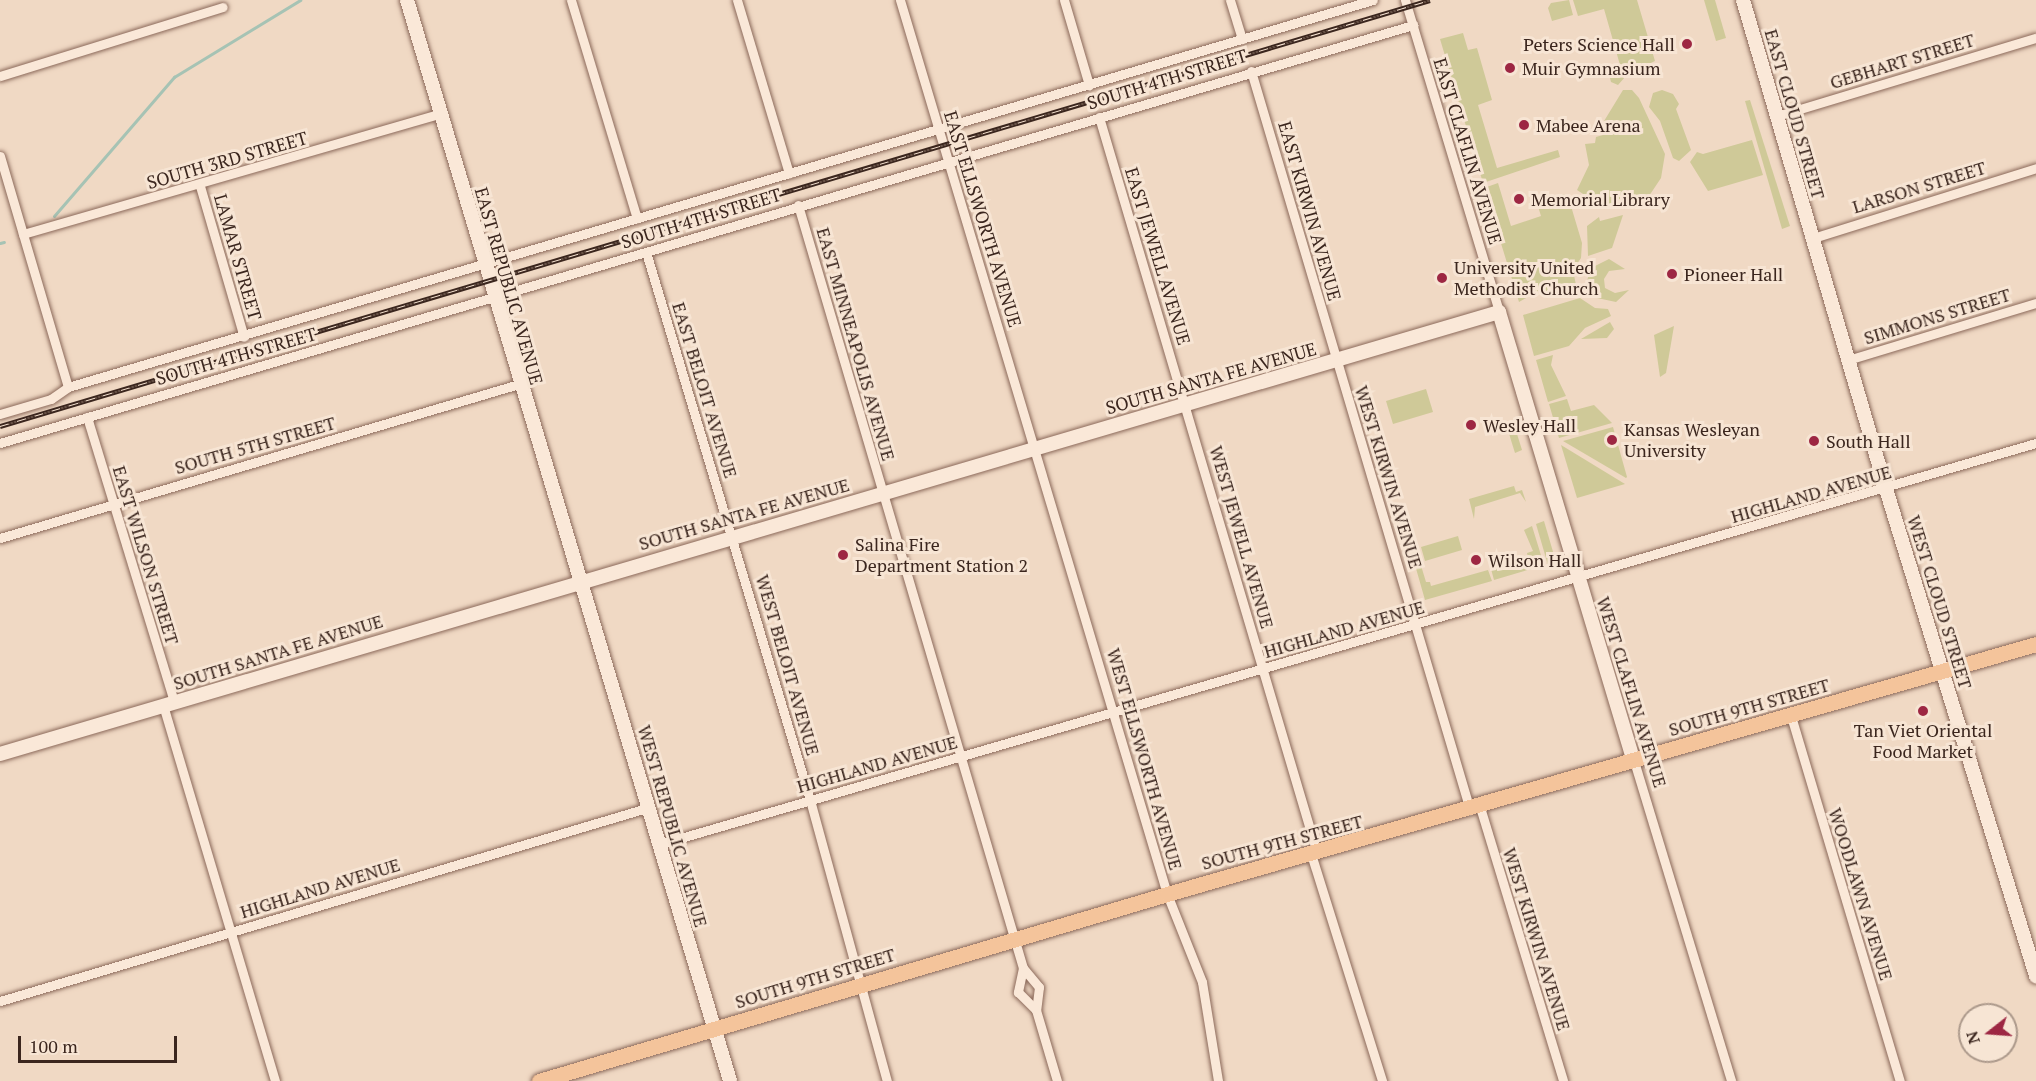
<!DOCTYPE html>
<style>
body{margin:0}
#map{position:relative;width:2036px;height:1081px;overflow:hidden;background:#f0d9c4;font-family:"PT Serif",serif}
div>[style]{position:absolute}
.green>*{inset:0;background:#cfc998}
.stream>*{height:3px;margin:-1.5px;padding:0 1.5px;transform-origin:1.5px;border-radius:1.5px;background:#a6c3b4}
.roads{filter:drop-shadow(0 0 2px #8b695a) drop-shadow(0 0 2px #8b695a)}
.street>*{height:9px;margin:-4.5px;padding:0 4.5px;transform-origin:4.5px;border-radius:4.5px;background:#fae8d8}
.secondary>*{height:14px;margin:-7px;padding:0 7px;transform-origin:7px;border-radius:7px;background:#fae8d8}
.primary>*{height:15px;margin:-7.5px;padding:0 7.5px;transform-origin:7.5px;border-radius:7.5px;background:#f4c49b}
.rail>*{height:5px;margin-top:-2.5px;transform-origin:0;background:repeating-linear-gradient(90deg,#f7e5d4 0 9px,#3b261e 0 18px);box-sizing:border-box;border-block:2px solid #3b261e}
.dots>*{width:16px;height:16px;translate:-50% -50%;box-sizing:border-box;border:3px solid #f7e5d4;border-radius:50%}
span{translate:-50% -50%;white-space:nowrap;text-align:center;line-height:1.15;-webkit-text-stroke:6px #f7e5d4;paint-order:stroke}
.poi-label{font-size:18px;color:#3b261e}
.right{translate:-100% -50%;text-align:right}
.left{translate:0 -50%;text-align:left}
.street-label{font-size:18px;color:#3b261e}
.north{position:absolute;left:1958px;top:1003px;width:60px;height:60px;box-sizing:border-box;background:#f7e5d4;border:2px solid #ac998b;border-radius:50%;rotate:253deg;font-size:16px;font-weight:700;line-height:24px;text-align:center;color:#3b261e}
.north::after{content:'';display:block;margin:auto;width:21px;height:27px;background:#9d2743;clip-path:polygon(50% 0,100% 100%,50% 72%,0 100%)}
.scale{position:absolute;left:18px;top:1036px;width:159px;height:27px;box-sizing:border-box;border:3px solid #3b261e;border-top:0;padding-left:8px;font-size:18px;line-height:21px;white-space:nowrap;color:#3b261e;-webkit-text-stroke:4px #f7e5d4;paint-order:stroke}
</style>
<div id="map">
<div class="green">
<div style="clip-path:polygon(1569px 0,1573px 15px,1552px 21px,1548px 8px,1551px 3px)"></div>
<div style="clip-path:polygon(1573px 0,1637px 0,1655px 61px,1636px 70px,1633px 68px,1618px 85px,1611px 82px,1608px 70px,1620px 65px,1604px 9px,1578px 16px)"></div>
<div style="clip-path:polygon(1704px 0,1715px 0,1726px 38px,1716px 41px)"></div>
<div style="clip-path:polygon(1463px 33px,1468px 50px,1477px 48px,1492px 100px,1478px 105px,1497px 168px,1558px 150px,1560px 157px,1483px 183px,1440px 39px)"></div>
<div style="clip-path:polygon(1623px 90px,1632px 90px,1639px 98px,1665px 154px,1661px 178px,1643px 205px,1636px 208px,1603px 207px,1577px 190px,1589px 165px,1585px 144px,1595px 143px,1596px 137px,1610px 133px,1612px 127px,1601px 126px)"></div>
<div style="clip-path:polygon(1662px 90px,1673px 94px,1679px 104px,1676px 109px,1691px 150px,1679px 161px,1673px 158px,1660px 121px,1649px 107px,1653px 93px)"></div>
<div style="clip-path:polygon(1750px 100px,1790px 226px,1782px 229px,1745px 101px)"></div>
<div style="clip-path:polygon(1752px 140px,1763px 175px,1708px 191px,1690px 162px,1697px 152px,1703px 154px)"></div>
<div style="clip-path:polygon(1498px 183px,1511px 226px,1541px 216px,1536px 200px,1563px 194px,1568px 196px,1582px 243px,1581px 258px,1573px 270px,1576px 285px,1549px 293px,1540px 290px,1519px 302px,1484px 188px)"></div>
<div style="clip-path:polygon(1623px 215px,1612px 248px,1588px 256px,1587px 226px,1599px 217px,1600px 221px)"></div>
<div style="clip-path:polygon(1609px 259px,1625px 269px,1609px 271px,1604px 279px,1605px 288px,1615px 293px,1629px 290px,1616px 302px,1597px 298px,1586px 284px,1591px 268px)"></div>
<div style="clip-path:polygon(1580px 298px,1595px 308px,1608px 309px,1611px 316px,1585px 328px,1569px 346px,1534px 356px,1523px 315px)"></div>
<div style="clip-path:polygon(1610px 322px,1614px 329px,1607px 338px,1581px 339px)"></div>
<div style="clip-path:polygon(1674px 326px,1666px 373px,1660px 377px,1654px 335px)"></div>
<div style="clip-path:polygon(1553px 355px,1551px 365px,1566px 396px,1548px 402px,1536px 360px)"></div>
<div style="clip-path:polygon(1426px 389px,1433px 412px,1393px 424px,1386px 401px)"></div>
<div style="clip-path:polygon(1567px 399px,1571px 411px,1594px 405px,1612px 423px,1559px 438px,1549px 404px)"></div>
<div style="clip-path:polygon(1513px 421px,1522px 450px,1515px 453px,1506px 424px)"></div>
<div style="clip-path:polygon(1613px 427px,1627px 477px,1626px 478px,1563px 441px)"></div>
<div style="clip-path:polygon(1561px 445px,1625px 484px,1577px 498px)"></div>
<div style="clip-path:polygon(1514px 486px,1516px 492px,1522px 490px,1526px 502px,1520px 493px,1475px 507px,1474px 519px,1469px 499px)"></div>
<div style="clip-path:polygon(1544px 521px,1556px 562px,1548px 565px,1536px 524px)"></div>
<div style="clip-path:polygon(1532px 526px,1544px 565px,1494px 580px,1491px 569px,1528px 558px,1527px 553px,1533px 551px,1524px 530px)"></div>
<div style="clip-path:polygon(1458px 536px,1462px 550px,1425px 561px,1421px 547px)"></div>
<div style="clip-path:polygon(1416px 549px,1426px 582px,1430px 582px,1431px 586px,1488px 570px,1492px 581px,1425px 600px,1411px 551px)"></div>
</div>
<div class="stream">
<div style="left:54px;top:216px;width:184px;rotate:-49.2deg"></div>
<div style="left:174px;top:77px;width:148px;rotate:-31.4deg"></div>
<div style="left:0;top:243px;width:4px;rotate:-14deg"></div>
</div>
<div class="roads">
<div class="street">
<div style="left:571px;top:0;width:228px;rotate:73.2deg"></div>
<div style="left:737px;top:0;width:181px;rotate:73.3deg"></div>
<div style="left:900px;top:0;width:933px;rotate:73.37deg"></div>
<div style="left:1167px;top:894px;width:95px;rotate:68.3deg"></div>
<div style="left:1202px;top:982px;width:100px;rotate:80.8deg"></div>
<div style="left:1064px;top:0;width:89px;rotate:73.6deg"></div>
<div style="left:1230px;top:0;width:41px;rotate:72.9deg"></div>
<div style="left:1405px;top:0;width:326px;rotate:73.2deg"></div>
<div style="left:1251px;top:71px;width:771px;rotate:73.49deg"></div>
<div style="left:0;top:76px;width:233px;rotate:-17.2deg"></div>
<div style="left:1777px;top:116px;width:270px;rotate:-16.8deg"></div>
<div style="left:1099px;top:117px;width:768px;rotate:73.5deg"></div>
<div style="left:0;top:156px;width:241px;rotate:73.6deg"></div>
<div style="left:200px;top:186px;width:157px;rotate:73.8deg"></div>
<div style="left:798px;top:205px;width:795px;rotate:73.57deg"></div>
<div style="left:1023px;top:968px;width:25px;rotate:50deg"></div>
<div style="left:1039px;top:987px;width:23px;rotate:97deg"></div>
<div style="left:1036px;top:1010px;width:74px;rotate:73.5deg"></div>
<div style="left:23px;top:234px;width:433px;rotate:-16.1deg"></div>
<div style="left:1813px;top:238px;width:234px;rotate:-17.4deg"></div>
<div style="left:646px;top:252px;width:572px;rotate:73.34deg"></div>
<div style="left:810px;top:800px;width:291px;rotate:74.7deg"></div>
<div style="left:1848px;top:360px;width:196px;rotate:-16.9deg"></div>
<div style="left:0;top:414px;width:53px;rotate:-16.4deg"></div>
<div style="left:51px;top:399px;width:21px;rotate:-35deg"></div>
<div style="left:68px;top:387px;width:1361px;rotate:-16.52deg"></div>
<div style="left:87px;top:417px;width:298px;rotate:73deg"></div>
<div style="left:0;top:443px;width:1474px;rotate:-16.48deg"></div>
<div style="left:0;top:538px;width:541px;rotate:-16.53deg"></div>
<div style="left:163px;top:705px;width:392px;rotate:73.4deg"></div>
<div style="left:1791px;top:716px;width:381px;rotate:73.4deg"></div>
<div style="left:1634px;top:761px;width:334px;rotate:73.1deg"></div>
<div style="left:1480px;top:807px;width:286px;rotate:73.1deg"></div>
<div style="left:660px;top:844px;width:1433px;rotate:-16.25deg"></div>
<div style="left:1311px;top:854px;width:238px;rotate:72.6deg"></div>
<div style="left:1023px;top:968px;width:25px;rotate:102deg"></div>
<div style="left:1018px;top:992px;width:25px;rotate:45deg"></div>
<div style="left:0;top:1001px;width:678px;rotate:-16.62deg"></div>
</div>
<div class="secondary">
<div style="left:407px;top:0;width:1128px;rotate:73.36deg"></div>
<div style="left:1743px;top:0;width:509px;rotate:73.7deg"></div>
<div style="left:1886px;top:489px;width:510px;rotate:72.88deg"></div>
<div style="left:0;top:754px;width:1563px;rotate:-16.43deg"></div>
<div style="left:1499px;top:312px;width:469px;rotate:73.3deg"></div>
</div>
<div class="primary">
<div style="left:539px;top:1081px;width:655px;rotate:-16.58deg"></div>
<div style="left:1167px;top:894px;width:904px;rotate:-16.05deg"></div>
</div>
</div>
<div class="rail">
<div style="left:0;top:426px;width:1492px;rotate:-16.59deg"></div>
</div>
<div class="dots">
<div style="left:1687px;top:44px;background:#9d2743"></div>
<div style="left:1510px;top:68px;background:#9d2743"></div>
<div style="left:1524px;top:125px;background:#9d2743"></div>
<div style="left:1519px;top:199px;background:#9d2743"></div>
<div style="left:1672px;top:274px;background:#9d2743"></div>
<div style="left:1442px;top:278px;background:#9d2743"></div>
<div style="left:1471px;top:425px;background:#9d2743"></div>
<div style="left:1612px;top:440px;background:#9d2743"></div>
<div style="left:1814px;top:441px;background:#9d2743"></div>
<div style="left:843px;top:555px;background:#9d2743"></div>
<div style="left:1476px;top:560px;background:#9d2743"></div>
<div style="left:1923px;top:711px;background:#9d2743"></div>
</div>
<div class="poi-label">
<span class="right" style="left:1675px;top:44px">Peters Science Hall</span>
<span class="left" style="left:1522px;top:68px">Muir Gymnasium</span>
<span class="left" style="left:1536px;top:125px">Mabee Arena</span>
<span class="left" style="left:1531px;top:199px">Memorial Library</span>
<span class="left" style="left:1454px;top:278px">University United<br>Methodist Church</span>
<span class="left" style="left:1684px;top:274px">Pioneer Hall</span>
<span class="left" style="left:1483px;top:425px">Wesley Hall</span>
<span class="left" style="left:1624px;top:440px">Kansas Wesleyan<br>University</span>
<span class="left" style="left:1826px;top:441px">South Hall</span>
<span class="left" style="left:855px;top:555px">Salina Fire<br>Department Station 2</span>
<span class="left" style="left:1488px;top:560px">Wilson Hall</span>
<span style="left:1923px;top:741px">Tan Viet Oriental<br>Food Market</span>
</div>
<div class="street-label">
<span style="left:1902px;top:61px;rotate:-17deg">GEBHART STREET</span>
<span style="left:1167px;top:79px;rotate:-17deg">SOUTH 4TH STREET</span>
<span style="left:1795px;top:114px;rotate:74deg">EAST CLOUD STREET</span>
<span style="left:1468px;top:151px;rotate:73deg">EAST CLAFLIN AVENUE</span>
<span style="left:227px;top:160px;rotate:-16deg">SOUTH 3RD STREET</span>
<span style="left:1919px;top:187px;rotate:-17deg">LARSON STREET</span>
<span style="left:1310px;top:211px;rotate:74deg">EAST KIRWIN AVENUE</span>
<span style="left:701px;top:218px;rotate:-17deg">SOUTH 4TH STREET</span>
<span style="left:983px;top:219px;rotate:73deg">EAST ELLSWORTH AVENUE</span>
<span style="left:1158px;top:256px;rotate:73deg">EAST JEWELL AVENUE</span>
<span style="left:238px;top:257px;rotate:74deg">LAMAR STREET</span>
<span style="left:509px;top:286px;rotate:74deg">EAST REPUBLIC AVENUE</span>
<span style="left:1937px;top:316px;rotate:-17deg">SIMMONS STREET</span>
<span style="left:856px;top:344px;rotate:74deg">EAST MINNEAPOLIS AVENUE</span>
<span style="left:236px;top:356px;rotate:-16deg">SOUTH 4TH STREET</span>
<span style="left:1211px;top:378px;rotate:-16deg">SOUTH SANTA FE AVENUE</span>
<span style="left:705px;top:390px;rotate:73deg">EAST BELOIT AVENUE</span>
<span style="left:255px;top:445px;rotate:-16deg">SOUTH 5TH STREET</span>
<span style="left:1389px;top:477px;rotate:73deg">WEST KIRWIN AVENUE</span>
<span style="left:1811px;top:494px;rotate:-16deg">HIGHLAND AVENUE</span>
<span style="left:744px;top:514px;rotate:-16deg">SOUTH SANTA FE AVENUE</span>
<span style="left:1242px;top:537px;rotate:74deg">WEST JEWELL AVENUE</span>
<span style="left:146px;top:555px;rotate:73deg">EAST WILSON STREET</span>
<span style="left:1940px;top:602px;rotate:73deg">WEST CLOUD STREET</span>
<span style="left:1344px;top:629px;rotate:-16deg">HIGHLAND AVENUE</span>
<span style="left:278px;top:652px;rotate:-17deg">SOUTH SANTA FE AVENUE</span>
<span style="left:788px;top:665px;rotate:74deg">WEST BELOIT AVENUE</span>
<span style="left:1632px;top:692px;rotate:73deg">WEST CLAFLIN AVENUE</span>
<span style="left:1749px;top:707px;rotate:-16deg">SOUTH 9TH STREET</span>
<span style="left:1145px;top:759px;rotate:74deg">WEST ELLSWORTH AVENUE</span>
<span style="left:877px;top:764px;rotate:-16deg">HIGHLAND AVENUE</span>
<span style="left:673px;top:826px;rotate:74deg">WEST REPUBLIC AVENUE</span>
<span style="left:1282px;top:842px;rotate:-15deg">SOUTH 9TH STREET</span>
<span style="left:320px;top:888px;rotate:-17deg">HIGHLAND AVENUE</span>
<span style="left:1861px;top:894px;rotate:73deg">WOODLAWN AVENUE</span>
<span style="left:1537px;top:939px;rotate:73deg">WEST KIRWIN AVENUE</span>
<span style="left:815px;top:978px;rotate:-17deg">SOUTH 9TH STREET</span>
</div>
<div class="north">N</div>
<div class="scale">100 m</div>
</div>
